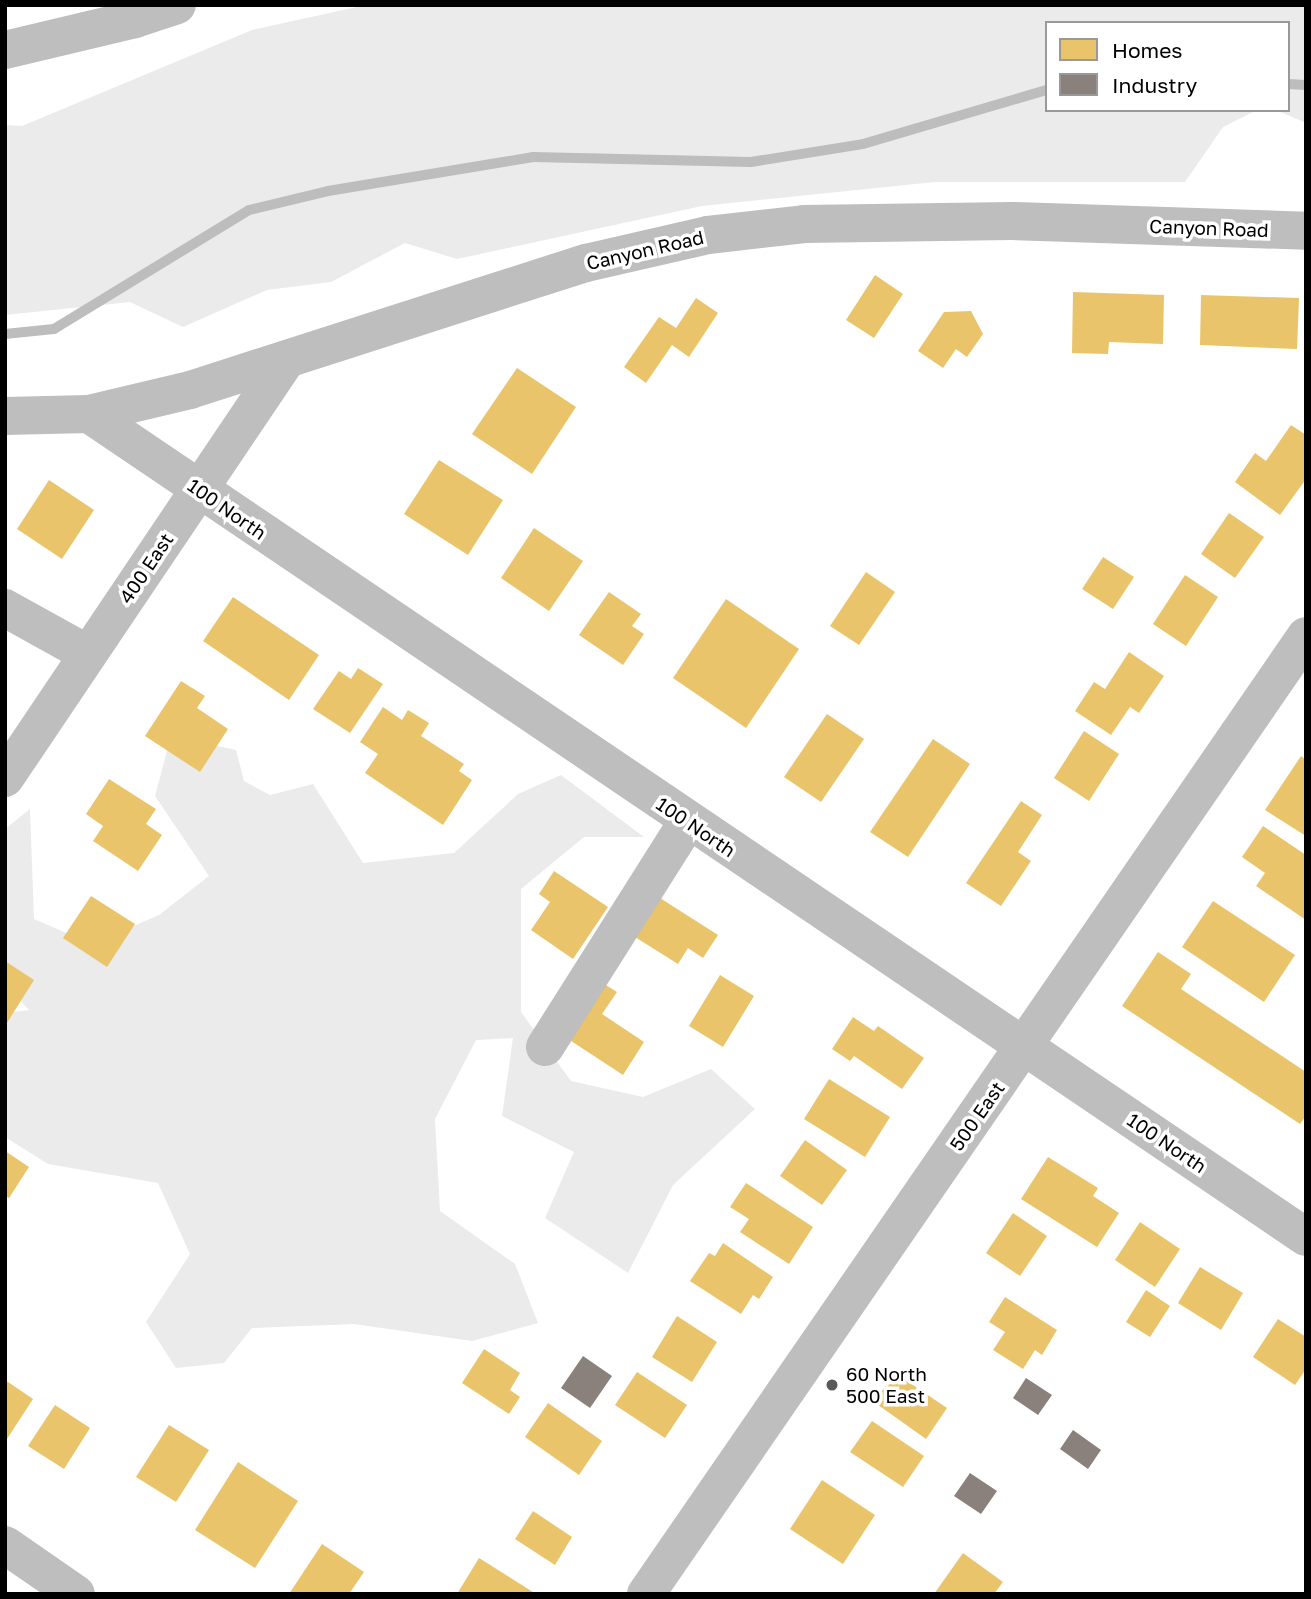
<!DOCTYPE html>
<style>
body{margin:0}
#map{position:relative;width:1311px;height:1599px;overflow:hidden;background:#fff;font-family:"Golos Text",sans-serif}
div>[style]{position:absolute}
.green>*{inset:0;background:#ebebeb}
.homes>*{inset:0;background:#e9c46a}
.industry>*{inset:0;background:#8a817c}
.stream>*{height:10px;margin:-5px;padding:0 5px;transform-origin:5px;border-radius:5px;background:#bdbdbd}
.minor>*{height:38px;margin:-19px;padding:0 19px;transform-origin:19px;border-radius:19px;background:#bebebe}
.major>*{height:38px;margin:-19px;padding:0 19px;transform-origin:19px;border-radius:19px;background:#bebebe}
.dots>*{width:19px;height:19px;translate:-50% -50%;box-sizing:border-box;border:4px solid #fff;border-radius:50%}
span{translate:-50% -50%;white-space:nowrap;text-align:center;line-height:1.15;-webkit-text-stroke:7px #fff;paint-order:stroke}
.street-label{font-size:19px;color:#000}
.poi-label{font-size:19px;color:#000}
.left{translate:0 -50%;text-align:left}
.frame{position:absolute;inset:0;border:7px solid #000;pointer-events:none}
.legend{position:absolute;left:1045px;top:21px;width:245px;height:91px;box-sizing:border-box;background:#fff;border:2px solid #999;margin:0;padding:9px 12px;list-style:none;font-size:21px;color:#000}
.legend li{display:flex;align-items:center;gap:14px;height:35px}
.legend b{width:35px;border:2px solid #999}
</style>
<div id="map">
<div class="green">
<div style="clip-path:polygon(366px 5px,1306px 5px,1306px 123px,1276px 110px,1288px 110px,1288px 23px,1047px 23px,1047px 110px,1257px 110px,1223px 127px,1185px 182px,935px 182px,702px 206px,457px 259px,405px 243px,331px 282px,267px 290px,183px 327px,130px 302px,5px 315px,5px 125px,22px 126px,252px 30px)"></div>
<div style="clip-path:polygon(171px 736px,236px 750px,244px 781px,270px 795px,313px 784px,363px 863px,454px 853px,518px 794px,561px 775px,644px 837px,584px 837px,521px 889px,521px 1012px,571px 1081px,643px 1097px,711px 1069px,755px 1109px,673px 1185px,628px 1273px,545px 1218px,574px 1152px,502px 1116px,513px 1038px,476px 1040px,435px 1119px,440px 1211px,515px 1264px,538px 1323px,472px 1341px,354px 1324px,252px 1328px,224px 1363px,176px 1368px,146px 1322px,190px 1254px,158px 1183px,48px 1164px,5px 1137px,5px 1013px,29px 1010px,5px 985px,5px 829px,30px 809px,34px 919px,92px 944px,159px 915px,209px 876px,155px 796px)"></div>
</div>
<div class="homes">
<div style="clip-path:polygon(875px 275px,903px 294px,874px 338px,846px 320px)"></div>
<div style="clip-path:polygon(1073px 292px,1164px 295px,1163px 344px,1109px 342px,1108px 354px,1072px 353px)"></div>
<div style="clip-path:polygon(1201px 295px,1299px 298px,1297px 349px,1200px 345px)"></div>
<div style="clip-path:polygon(696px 298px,718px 313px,689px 357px,672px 345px,646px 383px,624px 367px,659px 317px,676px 328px)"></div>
<div style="clip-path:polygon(971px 311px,983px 334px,967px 357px,956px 349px,943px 368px,918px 351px,944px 312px)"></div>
<div style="clip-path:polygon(517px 368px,576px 407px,532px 474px,472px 434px)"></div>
<div style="clip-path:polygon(1291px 425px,1306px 435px,1306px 479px,1280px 515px,1235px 482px,1255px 453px,1266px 461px)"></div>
<div style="clip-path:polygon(439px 460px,503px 500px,468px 555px,404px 514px)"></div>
<div style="clip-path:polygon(49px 480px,94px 510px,62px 559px,17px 529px)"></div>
<div style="clip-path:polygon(1229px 513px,1264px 537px,1235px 578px,1201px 554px)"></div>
<div style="clip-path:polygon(534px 528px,583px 561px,549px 611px,501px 578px)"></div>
<div style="clip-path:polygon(1103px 557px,1134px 577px,1113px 609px,1082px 589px)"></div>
<div style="clip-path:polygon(866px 572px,895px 592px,859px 645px,830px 626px)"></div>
<div style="clip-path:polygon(1185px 575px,1218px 597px,1186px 646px,1153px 624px)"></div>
<div style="clip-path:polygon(609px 592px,641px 614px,632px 626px,644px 634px,623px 665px,579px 635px)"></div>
<div style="clip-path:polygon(233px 597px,319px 655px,289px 700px,203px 641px)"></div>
<div style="clip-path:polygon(726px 599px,799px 649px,746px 728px,673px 678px)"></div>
<div style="clip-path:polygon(1129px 652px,1164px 676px,1139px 713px,1130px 707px,1111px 735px,1075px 711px,1094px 682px,1105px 689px)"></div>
<div style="clip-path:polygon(358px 668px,383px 684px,350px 733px,313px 709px,339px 671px,351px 679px)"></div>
<div style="clip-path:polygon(181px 681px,205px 696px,197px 708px,228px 729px,200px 772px,145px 736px)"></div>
<div style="clip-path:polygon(383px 707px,402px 720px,408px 710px,429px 723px,421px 736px,464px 764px,459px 771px,472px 780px,443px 825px,365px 773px,378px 754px,360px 742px)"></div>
<div style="clip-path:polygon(827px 714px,864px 739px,821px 802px,784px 777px)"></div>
<div style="clip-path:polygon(1084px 731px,1119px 754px,1089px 801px,1054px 778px)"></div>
<div style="clip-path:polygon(933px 739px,970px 764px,908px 857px,870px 832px)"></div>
<div style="clip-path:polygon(1301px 756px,1306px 760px,1306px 836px,1265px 810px)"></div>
<div style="clip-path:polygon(109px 779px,156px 809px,146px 824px,162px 835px,138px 871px,93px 841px,103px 826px,86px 814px)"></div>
<div style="clip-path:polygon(1021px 801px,1042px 815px,1018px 852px,1031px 861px,1001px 906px,966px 883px)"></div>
<div style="clip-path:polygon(1263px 826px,1306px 855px,1306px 920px,1256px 886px,1265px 873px,1242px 857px)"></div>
<div style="clip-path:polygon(554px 871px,608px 907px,573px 959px,531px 930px,550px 902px,539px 894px)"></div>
<div style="clip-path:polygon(91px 896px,135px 924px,107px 967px,63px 938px)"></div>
<div style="clip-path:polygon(660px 898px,718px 935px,703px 958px,688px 948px,678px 964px,635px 937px)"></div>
<div style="clip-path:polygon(1213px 901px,1295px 955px,1264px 1002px,1182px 947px)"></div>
<div style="clip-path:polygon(1158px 952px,1191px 974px,1181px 989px,1306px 1072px,1306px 1116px,1300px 1124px,1122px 1006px)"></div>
<div style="clip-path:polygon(5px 961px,34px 980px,5px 1026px)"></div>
<div style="clip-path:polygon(720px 975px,754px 996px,723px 1047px,689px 1026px)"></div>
<div style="clip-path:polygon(598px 980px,617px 992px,602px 1014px,644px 1042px,623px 1075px,562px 1035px)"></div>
<div style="clip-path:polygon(853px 1017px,874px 1031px,878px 1026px,924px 1058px,902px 1089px,854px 1056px,850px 1061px,832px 1049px)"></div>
<div style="clip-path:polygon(829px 1079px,890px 1117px,865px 1157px,804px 1119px)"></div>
<div style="clip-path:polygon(805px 1140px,847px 1170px,822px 1205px,780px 1176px)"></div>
<div style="clip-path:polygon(5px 1151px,29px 1167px,9px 1198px,5px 1196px)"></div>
<div style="clip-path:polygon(1048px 1157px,1098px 1188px,1093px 1196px,1119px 1213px,1097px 1247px,1021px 1199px)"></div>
<div style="clip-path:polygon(746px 1183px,813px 1227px,789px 1264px,740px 1232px,749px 1219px,730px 1207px)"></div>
<div style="clip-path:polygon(1013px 1213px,1047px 1236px,1020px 1276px,986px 1253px)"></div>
<div style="clip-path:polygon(1140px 1222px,1180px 1249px,1155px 1287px,1115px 1260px)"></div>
<div style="clip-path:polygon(723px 1243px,773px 1277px,759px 1299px,753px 1295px,741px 1314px,690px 1281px,709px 1253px,715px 1256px)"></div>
<div style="clip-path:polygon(1200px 1267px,1243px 1293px,1221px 1330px,1178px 1303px)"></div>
<div style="clip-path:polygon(1146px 1290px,1170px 1306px,1150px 1337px,1126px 1322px)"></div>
<div style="clip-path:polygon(1005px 1297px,1057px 1330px,1042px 1355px,1035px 1350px,1023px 1369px,993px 1350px,1005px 1332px,989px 1322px)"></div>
<div style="clip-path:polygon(677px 1316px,717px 1342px,692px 1382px,652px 1357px)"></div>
<div style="clip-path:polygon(1278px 1319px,1306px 1337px,1306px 1369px,1295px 1385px,1253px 1357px)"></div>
<div style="clip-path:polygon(484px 1349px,520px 1373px,510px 1390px,520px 1397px,509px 1414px,462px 1383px)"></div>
<div style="clip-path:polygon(637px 1372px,687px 1405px,665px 1438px,615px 1405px)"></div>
<div style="clip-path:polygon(895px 1373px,947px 1408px,926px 1439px,874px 1402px)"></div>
<div style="clip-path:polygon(5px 1380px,33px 1399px,5px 1442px)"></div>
<div style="clip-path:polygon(548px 1403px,602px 1441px,579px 1475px,525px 1437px)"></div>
<div style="clip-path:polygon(55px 1405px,90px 1428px,64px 1469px,28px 1446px)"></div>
<div style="clip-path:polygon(872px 1421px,924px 1456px,903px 1487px,850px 1452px)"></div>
<div style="clip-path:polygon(169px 1425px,209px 1450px,176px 1502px,136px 1477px)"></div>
<div style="clip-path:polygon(238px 1462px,298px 1501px,255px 1568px,195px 1530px)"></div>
<div style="clip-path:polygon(822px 1480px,875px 1515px,843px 1564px,790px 1529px)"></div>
<div style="clip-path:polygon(533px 1511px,572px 1537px,555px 1565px,515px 1539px)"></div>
<div style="clip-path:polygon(322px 1544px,364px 1572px,349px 1594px,289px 1594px)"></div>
<div style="clip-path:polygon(963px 1553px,1003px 1582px,994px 1594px,934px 1594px)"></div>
<div style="clip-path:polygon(479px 1558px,536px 1594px,457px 1594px)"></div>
</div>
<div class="industry">
<div style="clip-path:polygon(583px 1356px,612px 1376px,590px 1408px,561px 1388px)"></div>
<div style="clip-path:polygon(1026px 1378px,1052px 1395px,1038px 1415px,1013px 1398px)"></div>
<div style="clip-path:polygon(1073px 1430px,1101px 1450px,1088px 1469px,1060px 1449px)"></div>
<div style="clip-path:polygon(970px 1473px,997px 1491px,981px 1514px,954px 1496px)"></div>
</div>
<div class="stream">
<div style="left:1288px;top:84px;width:18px;rotate:3deg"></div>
<div style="left:5px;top:334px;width:49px;rotate:-5.8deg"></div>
<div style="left:54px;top:329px;width:228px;rotate:-31.4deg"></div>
<div style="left:249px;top:210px;width:81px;rotate:-13.5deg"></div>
<div style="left:328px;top:191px;width:208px;rotate:-9.4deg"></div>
<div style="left:533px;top:157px;width:218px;rotate:1.3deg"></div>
<div style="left:751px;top:162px;width:113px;rotate:-9.1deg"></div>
<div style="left:863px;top:144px;width:192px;rotate:-16.4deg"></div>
</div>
<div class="minor">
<div style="left:5px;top:50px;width:134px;rotate:-13.4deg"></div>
<div style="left:135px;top:19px;width:44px;rotate:-18.4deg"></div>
<div style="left:89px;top:414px;width:1469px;rotate:34.07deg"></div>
<div style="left:5px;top:608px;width:95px;rotate:29deg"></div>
<div style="left:5px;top:778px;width:505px;rotate:-56.06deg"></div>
<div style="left:545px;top:1047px;width:267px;rotate:-57.7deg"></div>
<div style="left:5px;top:1545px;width:86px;rotate:34.6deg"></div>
<div style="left:646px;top:1594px;width:1163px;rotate:-55.44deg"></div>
</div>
<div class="major">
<div style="left:5px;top:416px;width:84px;rotate:-1.4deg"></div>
<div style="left:89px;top:414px;width:104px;rotate:-13.4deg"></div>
<div style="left:190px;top:390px;width:416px;rotate:-17.8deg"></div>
<div style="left:586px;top:263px;width:125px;rotate:-12.9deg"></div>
<div style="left:708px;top:235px;width:97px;rotate:-6.5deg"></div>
<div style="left:804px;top:224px;width:208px;rotate:-0.8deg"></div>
<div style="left:1012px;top:221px;width:294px;rotate:1.9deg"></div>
</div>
<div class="dots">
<div style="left:832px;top:1385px;background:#595959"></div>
</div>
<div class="street-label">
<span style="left:1209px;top:228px;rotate:2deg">Canyon Road</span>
<span style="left:645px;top:250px;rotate:-13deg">Canyon Road</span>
<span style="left:227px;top:509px;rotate:35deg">100 North</span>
<span style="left:146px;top:568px;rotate:-56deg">400 East</span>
<span style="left:696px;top:827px;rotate:34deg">100 North</span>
<span style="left:977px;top:1116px;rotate:-55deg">500 East</span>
<span style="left:1167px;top:1143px;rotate:34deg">100 North</span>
</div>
<div class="poi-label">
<span class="left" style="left:846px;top:1385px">60 North<br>500 East</span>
</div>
<div class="frame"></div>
<ul class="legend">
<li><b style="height:19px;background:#e9c46a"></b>Homes</li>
<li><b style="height:19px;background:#8a817c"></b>Industry</li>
</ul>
</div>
